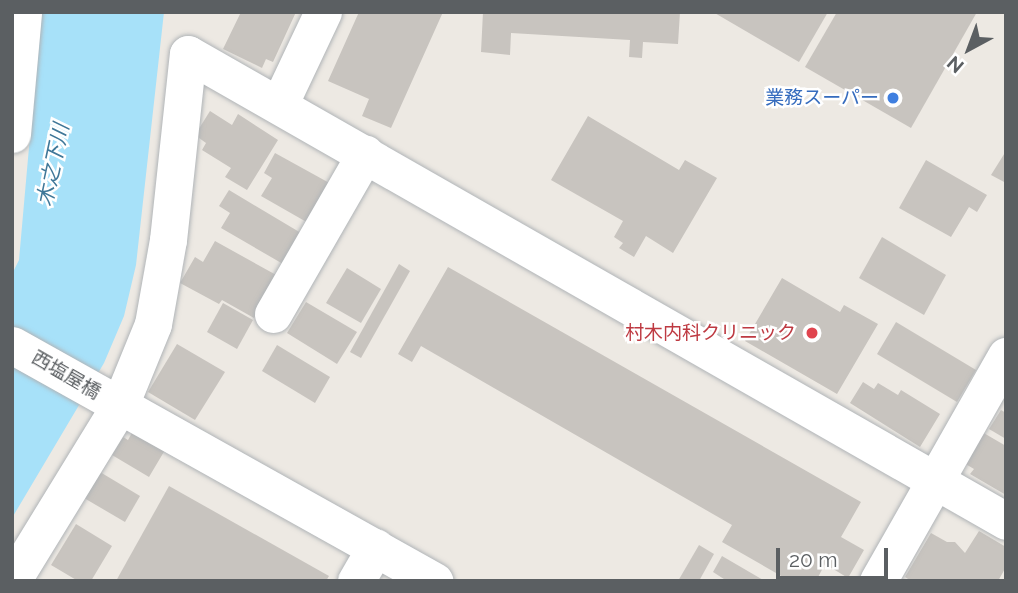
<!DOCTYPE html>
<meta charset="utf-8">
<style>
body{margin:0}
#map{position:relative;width:1018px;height:593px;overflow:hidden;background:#ede9e3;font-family:Raleway,"Noto Sans JP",sans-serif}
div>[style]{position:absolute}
.water>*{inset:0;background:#a7e1f9}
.building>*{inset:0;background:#c8c4bf}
.roads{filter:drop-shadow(0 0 2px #b0b4b7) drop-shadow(0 0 2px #b0b4b7)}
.street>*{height:37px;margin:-18.5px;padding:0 18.5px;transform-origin:18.5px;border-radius:18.5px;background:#fff}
.dots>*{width:19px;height:19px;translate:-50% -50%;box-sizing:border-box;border:4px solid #fff;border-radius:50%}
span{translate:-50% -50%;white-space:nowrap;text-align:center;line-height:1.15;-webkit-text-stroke:5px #fff;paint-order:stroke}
.shop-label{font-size:19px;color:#366cbe}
.right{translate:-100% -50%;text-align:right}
.health-label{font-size:19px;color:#be3a42}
.street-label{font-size:19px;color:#5b5f62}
.water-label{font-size:21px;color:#3f7798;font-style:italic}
.frame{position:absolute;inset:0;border:14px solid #5b5f62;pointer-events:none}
.north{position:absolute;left:934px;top:14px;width:70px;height:70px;-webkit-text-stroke:5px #fff;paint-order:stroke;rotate:221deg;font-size:19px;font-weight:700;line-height:28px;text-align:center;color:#5b5f62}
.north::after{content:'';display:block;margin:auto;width:24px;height:32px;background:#5b5f62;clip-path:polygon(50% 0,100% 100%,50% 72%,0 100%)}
.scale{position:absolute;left:776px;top:548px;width:112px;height:32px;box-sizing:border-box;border:4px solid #5b5f62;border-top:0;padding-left:9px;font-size:21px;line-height:24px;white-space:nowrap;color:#5b5f62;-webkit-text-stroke:5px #fff;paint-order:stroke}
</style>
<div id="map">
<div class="water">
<div style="clip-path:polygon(41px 12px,164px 12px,136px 265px,124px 316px,104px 363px,12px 518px,12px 274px,19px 260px)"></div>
</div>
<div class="building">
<div style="clip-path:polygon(241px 12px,296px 12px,273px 62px,266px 59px,262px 68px,223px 49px)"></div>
<div style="clip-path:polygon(359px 12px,443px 12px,391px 128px,362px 116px,369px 99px,328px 81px)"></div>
<div style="clip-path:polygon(483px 12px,680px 12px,678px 44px,643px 42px,642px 58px,629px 57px,630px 40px,511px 33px,510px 55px,481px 52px)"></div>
<div style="clip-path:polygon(713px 12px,828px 12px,799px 62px)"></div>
<div style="clip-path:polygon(837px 12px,977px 12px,911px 128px,805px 67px)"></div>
<div style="clip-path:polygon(210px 111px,232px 125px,238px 114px,278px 140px,247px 190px,225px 177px,231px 168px,202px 150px,206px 143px,195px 135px)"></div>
<div style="clip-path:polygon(588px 116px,679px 170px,685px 160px,717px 178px,673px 253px,646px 236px,634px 257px,619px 248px,623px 243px,614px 237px,623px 221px,551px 180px)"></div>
<div style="clip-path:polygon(1006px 151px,1006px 183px,991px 175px)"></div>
<div style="clip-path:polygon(275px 153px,333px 185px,310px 224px,261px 196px,272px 178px,264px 173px)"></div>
<div style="clip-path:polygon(926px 160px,987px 195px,977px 212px,969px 207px,951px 237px,899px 208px)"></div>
<div style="clip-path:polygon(229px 190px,301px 233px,283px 264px,221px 228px,230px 213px,219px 206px)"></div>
<div style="clip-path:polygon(882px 237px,946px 275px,924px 315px,859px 278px)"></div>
<div style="clip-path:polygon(215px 241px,278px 276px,254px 318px,222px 300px,219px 304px,180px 283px,195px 257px,203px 262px)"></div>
<div style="clip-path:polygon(399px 264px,410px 271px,361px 358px,350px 352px)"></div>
<div style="clip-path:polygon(448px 267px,861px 502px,841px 537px,864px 550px,848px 578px,825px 564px,816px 581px,790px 581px,722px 542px,732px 525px,421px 346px,412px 362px,398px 354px)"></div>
<div style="clip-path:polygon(347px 268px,381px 289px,361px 323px,326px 303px)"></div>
<div style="clip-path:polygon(782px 278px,840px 312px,844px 305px,878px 324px,837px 394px,745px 341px)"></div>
<div style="clip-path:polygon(306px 302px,357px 332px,337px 364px,287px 333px)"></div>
<div style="clip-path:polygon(223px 303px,253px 320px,237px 349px,207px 332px)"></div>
<div style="clip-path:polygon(896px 322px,976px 370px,957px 402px,877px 354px)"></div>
<div style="clip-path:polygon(177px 344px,225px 372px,195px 420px,148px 392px)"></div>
<div style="clip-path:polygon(277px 345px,330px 377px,315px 403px,262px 371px)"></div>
<div style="clip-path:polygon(863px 382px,874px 389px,878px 383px,898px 395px,901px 390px,940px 414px,920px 447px,850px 403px)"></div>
<div style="clip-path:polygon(1001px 410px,1006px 413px,1006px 439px,989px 429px)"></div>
<div style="clip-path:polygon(133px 431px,165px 450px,149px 477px,112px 455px,123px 437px,128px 440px)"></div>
<div style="clip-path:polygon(982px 432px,1006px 446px,1006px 495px,970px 474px,974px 469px,964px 463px)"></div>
<div style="clip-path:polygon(100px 472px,140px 496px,125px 522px,84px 498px)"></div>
<div style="clip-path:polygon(169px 486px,329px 576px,326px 581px,116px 581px)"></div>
<div style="clip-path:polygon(76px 524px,112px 546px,91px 581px,78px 581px,51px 565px)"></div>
<div style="clip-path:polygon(979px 531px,1006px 547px,1006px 567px,998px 581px,911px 581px,905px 577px,931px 533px,947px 542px,955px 542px,965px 553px)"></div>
<div style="clip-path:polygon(699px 545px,714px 554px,699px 581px,678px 581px)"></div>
<div style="clip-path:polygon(722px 556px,765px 581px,727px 581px,713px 572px)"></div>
</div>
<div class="roads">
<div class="street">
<div style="left:279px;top:105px;width:103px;rotate:-64.7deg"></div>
<div style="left:12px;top:134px;width:122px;rotate:-84.8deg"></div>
<div style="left:273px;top:314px;width:185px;rotate:-60.1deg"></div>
<div style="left:12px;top:345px;width:484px;rotate:29.2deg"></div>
<div style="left:12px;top:581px;width:206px;rotate:-58.5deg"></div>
<div style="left:120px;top:405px;width:87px;rotate:-67.8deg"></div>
<div style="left:153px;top:324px;width:85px;rotate:-79.9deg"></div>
<div style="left:168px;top:240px;width:187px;rotate:-83.9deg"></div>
<div style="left:188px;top:54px;width:942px;rotate:29.72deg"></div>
<div style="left:356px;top:581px;width:39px;rotate:-60deg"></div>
<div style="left:878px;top:581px;width:259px;rotate:-60.4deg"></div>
</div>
</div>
<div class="dots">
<div style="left:893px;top:98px;background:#3f7fe0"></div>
<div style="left:812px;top:333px;background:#e0444e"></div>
</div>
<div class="shop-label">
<span class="right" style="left:879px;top:98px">業務スーパー</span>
</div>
<div class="health-label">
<span class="right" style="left:796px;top:333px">村木内科クリニック</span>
</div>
<div class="street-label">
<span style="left:66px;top:375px;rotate:30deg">西塩屋橋</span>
</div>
<div class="water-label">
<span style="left:53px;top:165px;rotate:-78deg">木之下川</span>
</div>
<div class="frame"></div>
<div class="north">N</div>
<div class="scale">20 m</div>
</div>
